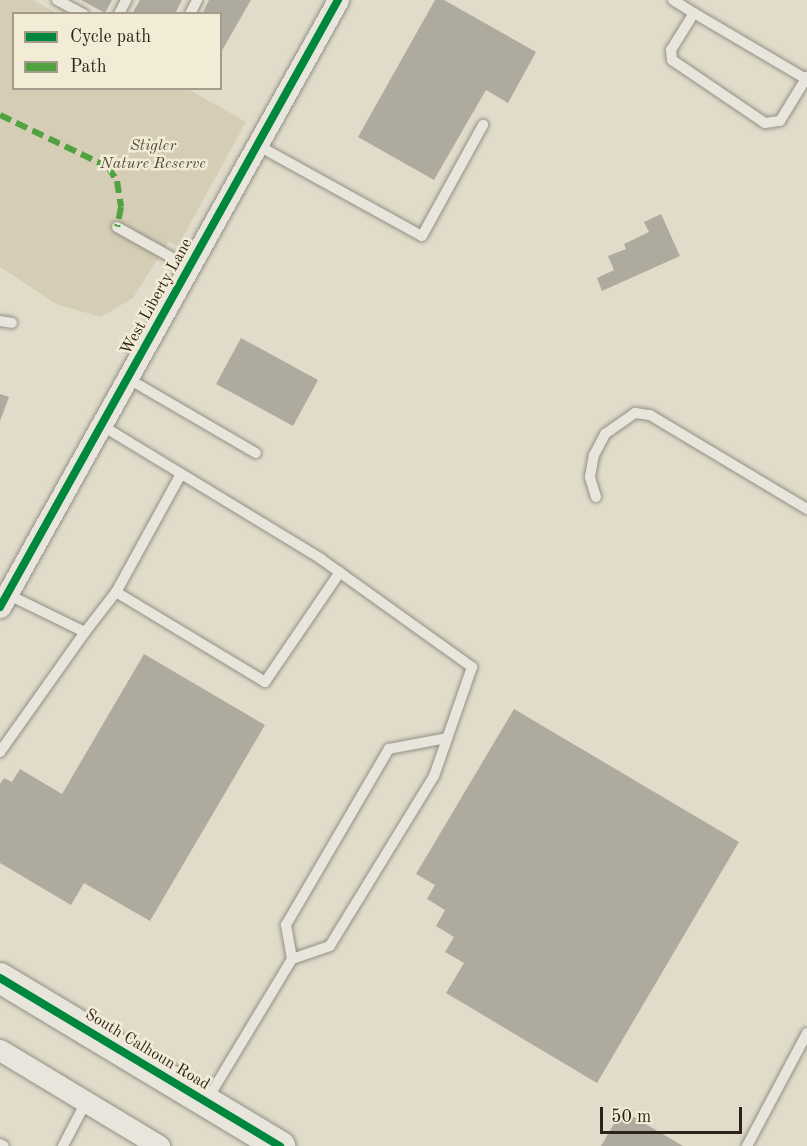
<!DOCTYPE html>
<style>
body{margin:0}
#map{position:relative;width:807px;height:1146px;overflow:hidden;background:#e1dcca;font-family:"Old Standard TT",serif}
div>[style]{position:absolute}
.green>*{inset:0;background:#d5cdb5}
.building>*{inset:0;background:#aeaa9e}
.roads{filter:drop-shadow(0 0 2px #939085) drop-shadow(0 0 2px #939085)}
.lane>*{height:10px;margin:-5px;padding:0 5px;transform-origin:5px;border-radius:5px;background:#e8e5dc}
.street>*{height:21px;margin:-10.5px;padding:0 10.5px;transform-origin:10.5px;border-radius:10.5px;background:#e8e5dc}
.secondary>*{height:30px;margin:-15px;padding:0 15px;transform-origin:15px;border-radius:15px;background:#e8e5dc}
.quiet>*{height:6px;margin-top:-3px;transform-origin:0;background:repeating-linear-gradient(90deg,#51a240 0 12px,transparent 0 18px)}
.cycleway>*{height:8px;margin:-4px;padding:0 4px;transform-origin:4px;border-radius:4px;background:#00873e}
span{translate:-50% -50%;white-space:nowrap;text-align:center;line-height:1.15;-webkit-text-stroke:5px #f2ecd6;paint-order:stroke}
.park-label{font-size:16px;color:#544a3c;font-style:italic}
.street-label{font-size:16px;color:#2c221a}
.legend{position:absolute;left:12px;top:12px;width:210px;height:78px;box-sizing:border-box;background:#f2ecd6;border:2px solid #a39b8b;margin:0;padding:8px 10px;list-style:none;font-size:18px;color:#2c221a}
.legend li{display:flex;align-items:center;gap:12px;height:30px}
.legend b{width:30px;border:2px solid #a39b8b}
.scale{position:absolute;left:600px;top:1107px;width:142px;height:27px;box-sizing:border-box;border:3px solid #2c221a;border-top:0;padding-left:8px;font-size:18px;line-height:21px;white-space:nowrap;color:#2c221a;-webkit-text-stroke:4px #f2ecd6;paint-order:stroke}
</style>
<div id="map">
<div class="green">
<div style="clip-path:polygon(0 0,33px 0,57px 13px,14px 14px,14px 88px,188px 89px,246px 122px,178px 246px,169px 241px,133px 298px,101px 317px,56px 304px,0 267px)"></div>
</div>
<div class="building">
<div style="clip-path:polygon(81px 0,112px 0,105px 13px)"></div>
<div style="clip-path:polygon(140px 0,182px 0,175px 14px,132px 14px)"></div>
<div style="clip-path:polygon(209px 0,251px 0,220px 54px,220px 14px,202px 14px)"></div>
<div style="clip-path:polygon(435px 0,444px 0,536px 52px,508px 103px,486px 90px,434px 180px,358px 137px)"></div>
<div style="clip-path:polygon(661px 214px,680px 256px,602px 291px,597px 278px,614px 270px,608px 256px,626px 249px,624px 244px,649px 232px,644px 222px)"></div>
<div style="clip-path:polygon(241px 338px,318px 380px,293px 426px,216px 384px)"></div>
<div style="clip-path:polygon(0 394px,9px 397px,0 421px)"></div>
<div style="clip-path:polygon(144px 654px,265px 725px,150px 921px,84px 883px,71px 905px,0 863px,0 784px,4px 778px,12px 782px,20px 769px,62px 794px)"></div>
<div style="clip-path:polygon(514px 709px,739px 842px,597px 1083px,446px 993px,464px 963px,445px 952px,454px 937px,436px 926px,445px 910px,427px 899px,435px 885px,416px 874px)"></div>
<div style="clip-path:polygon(622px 1110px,683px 1146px,601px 1146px)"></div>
</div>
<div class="roads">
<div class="lane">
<div style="left:57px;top:0;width:30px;rotate:28deg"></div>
<div style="left:673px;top:0;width:25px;rotate:32deg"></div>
<div style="left:694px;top:13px;width:44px;rotate:121.9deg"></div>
<div style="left:671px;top:50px;width:10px;rotate:84deg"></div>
<div style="left:672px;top:60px;width:112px;rotate:34.1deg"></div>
<div style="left:765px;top:123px;width:15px;rotate:-8deg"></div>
<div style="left:780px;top:121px;width:52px;rotate:-58.5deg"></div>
<div style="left:694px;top:13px;width:130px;rotate:30.5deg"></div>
<div style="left:119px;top:14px;width:16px;rotate:-63deg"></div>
<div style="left:190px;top:14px;width:16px;rotate:-63deg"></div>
<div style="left:257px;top:145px;width:188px;rotate:28.9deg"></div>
<div style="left:422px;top:236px;width:127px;rotate:-61.2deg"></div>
<div style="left:117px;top:227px;width:82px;rotate:29.1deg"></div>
<div style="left:0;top:321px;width:12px;rotate:9deg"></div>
<div style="left:127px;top:378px;width:149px;rotate:30.2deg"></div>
<div style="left:101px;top:425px;width:258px;rotate:31.3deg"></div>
<div style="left:321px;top:559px;width:186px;rotate:35.6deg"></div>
<div style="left:472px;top:667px;width:115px;rotate:109.2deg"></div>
<div style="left:434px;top:776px;width:199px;rotate:121.5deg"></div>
<div style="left:330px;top:946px;width:40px;rotate:161.1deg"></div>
<div style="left:292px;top:959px;width:165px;rotate:121.1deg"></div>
<div style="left:181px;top:474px;width:135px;rotate:118.8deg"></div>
<div style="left:116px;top:592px;width:174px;rotate:31.1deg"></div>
<div style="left:265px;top:682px;width:133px;rotate:-55.7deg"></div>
<div style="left:596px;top:497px;width:21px;rotate:-107deg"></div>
<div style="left:590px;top:477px;width:22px;rotate:-80deg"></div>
<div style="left:594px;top:455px;width:24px;rotate:-62deg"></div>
<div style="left:605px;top:434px;width:37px;rotate:-35deg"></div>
<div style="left:635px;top:413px;width:15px;rotate:8deg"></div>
<div style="left:650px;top:415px;width:183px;rotate:30.9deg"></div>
<div style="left:7px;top:594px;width:87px;rotate:26deg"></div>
<div style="left:85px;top:632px;width:51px;rotate:-52.2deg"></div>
<div style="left:0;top:752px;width:147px;rotate:-54.7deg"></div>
<div style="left:292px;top:959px;width:35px;rotate:-100deg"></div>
<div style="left:286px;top:925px;width:204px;rotate:-59.7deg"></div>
<div style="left:389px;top:749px;width:59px;rotate:-10.7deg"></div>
<div style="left:0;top:1144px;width:4px;rotate:27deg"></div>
<div style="left:63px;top:1146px;width:50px;rotate:-62.4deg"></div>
<div style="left:747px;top:1146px;width:128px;rotate:-62deg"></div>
</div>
<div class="street">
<div style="left:0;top:607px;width:695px;rotate:-60.89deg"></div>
<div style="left:0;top:1050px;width:186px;rotate:31.1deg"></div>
</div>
<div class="secondary">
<div style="left:0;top:978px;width:327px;rotate:31deg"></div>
</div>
</div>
<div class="quiet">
<div style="left:0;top:115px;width:120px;rotate:25.7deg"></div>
<div style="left:108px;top:167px;width:17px;rotate:57deg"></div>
<div style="left:117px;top:181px;width:26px;rotate:81deg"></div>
<div style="left:121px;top:207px;width:20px;rotate:101deg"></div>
</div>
<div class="cycleway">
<div style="left:0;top:607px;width:695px;rotate:-60.89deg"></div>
<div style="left:0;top:978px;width:327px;rotate:31deg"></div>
</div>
<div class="park-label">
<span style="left:153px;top:155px">Stigler<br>Nature Reserve</span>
</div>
<div class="street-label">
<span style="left:157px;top:297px;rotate:-61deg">West Liberty Lane</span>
<span style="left:147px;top:1050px;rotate:31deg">South Calhoun Road</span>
</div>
<ul class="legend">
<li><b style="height:8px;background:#00873e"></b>Cycle path</li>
<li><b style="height:8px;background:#51a240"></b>Path</li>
</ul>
<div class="scale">50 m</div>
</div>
